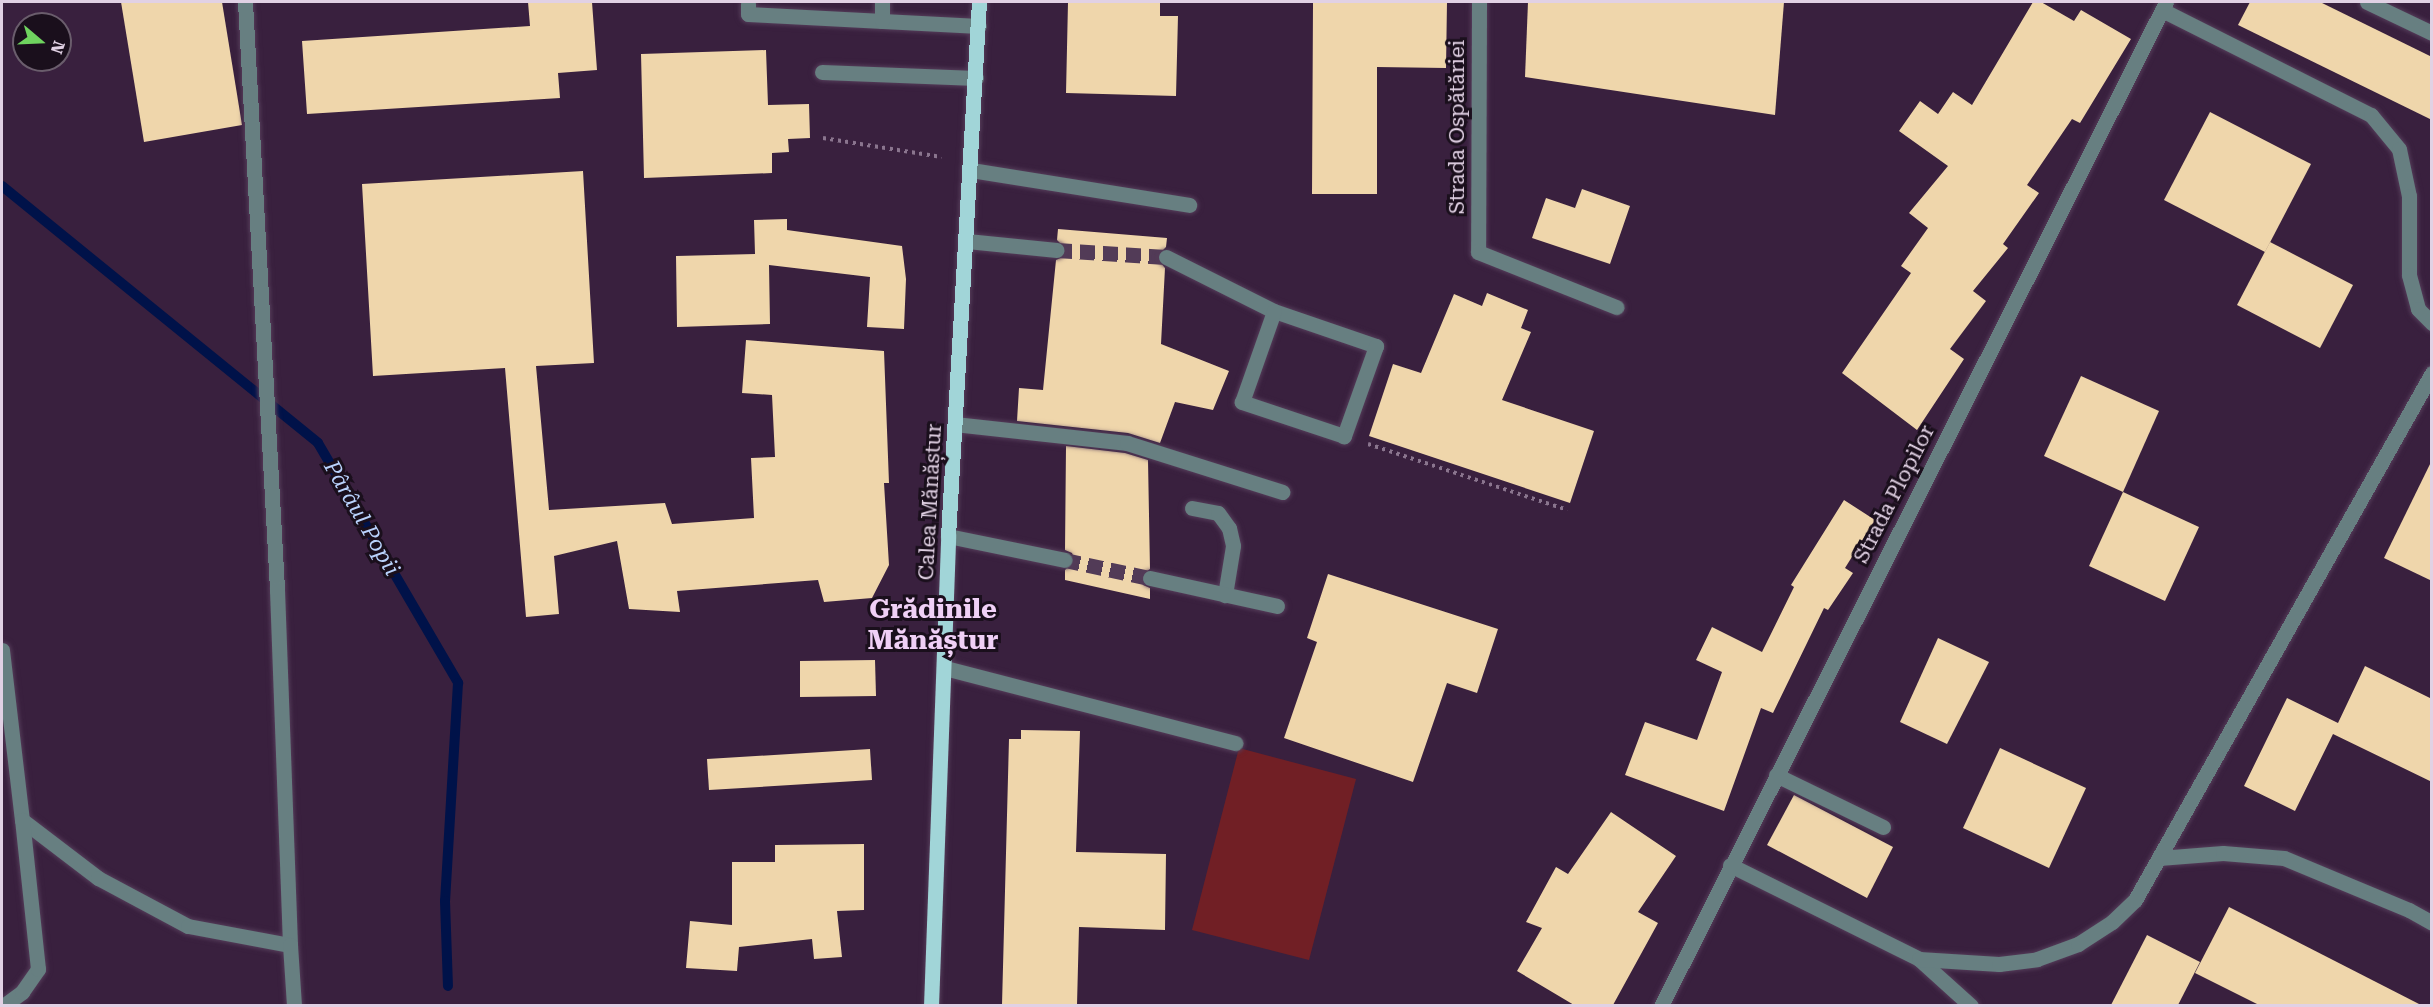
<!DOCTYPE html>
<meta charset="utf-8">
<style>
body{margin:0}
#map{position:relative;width:2433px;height:1007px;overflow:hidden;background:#39203e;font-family:"Roboto Serif",serif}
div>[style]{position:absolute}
.green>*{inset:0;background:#711f25}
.stream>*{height:10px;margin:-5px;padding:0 5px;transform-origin:5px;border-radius:5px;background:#001249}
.building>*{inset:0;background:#efd6ab}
.minor-tunnel>*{height:15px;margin-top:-7.5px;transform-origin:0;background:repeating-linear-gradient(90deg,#523b57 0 15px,transparent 0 23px)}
.path>*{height:4px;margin-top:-2px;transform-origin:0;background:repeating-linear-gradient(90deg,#8a758e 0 3px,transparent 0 7.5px)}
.roads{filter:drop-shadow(0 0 2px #543c59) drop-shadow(0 0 2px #543c59)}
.minor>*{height:15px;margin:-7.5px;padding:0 7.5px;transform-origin:7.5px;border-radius:7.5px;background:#677f81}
.major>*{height:15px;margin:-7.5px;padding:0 7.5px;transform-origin:7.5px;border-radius:7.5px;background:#a1d5d8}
span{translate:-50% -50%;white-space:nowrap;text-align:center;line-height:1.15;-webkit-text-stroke:6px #1a0f1c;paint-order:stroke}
.street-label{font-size:21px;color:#e1d1e4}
.water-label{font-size:22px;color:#b9d2fc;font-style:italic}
.district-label{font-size:27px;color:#f0d0f6;font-weight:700}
.frame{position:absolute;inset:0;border:3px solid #e1d1e4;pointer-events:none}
.north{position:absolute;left:12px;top:12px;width:60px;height:60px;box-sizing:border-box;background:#1a0f1c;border:2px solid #6a5d6c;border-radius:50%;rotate:109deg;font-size:16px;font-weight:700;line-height:24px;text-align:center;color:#e1d1e4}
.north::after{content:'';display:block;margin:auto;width:21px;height:27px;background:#6fd35f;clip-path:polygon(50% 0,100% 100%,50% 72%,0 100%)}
</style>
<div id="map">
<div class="green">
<div style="clip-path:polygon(1239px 748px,1356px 779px,1309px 960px,1192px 930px)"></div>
</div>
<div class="stream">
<div style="left:2px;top:186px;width:407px;rotate:39.1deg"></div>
<div style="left:318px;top:443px;width:278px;rotate:59.7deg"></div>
<div style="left:458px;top:683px;width:218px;rotate:93.4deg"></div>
<div style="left:445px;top:901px;width:85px;rotate:88deg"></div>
</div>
<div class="building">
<div style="clip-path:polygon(121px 2px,222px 2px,242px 125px,144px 142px)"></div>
<div style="clip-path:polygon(528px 2px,592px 2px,597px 70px,558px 73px,560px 98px,307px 114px,302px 41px,530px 26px)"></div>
<div style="clip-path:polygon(1068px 2px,1160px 2px,1160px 16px,1178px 16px,1176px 96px,1066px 93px)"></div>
<div style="clip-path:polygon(1313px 2px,1447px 2px,1446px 68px,1377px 67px,1377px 194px,1312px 194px)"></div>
<div style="clip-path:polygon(1528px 2px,1784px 2px,1775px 115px,1525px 77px)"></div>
<div style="clip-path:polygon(2033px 2px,2041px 2px,2074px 21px,2081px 10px,2131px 39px,2080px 123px,2072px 119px,2027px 185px,2039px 193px,2003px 244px,2008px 248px,1973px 291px,1986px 301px,1950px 349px,1964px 359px,1917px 430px,1842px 373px,1911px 273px,1901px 266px,1928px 228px,1909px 213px,1948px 166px,1899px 131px,1920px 101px,1938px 114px,1953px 92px,1972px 105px)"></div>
<div style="clip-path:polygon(2250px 2px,2320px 2px,2432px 57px,2432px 120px,2238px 25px)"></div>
<div style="clip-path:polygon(766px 50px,768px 105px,809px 104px,810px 138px,788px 139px,789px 152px,772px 153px,772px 173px,644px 178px,641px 54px)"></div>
<div style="clip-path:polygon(2210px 112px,2311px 164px,2265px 252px,2164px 200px)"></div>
<div style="clip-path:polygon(583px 171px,594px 363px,536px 366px,549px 510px,665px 503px,672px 524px,754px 518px,751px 458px,775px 457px,772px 395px,742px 393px,746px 340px,884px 351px,889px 483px,884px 483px,889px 565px,872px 598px,824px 602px,818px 580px,677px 591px,680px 612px,629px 609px,617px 541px,554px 556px,559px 614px,526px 617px,505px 368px,373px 376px,362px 184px)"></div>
<div style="clip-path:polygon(1582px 189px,1630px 206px,1610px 264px,1532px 238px,1546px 198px,1575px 208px)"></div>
<div style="clip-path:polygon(787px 219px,787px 230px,902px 246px,906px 279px,904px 329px,867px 327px,870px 277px,769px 265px,770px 324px,677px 327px,676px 256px,755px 254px,754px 220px)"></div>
<div style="clip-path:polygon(1058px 229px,1167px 238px,1166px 247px,1156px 257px,1165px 268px,1161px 344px,1229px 371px,1213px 410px,1175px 402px,1160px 443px,1128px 433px,1017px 421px,1019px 388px,1043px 390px,1056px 260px,1065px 256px,1067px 250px,1057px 240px)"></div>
<div style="clip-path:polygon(2270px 242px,2353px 285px,2320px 348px,2237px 305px)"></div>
<div style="clip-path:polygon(1487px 293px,1528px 310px,1521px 328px,1531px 332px,1502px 400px,1594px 431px,1570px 503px,1369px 436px,1393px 364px,1421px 373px,1454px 294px,1482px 306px)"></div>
<div style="clip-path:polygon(2081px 376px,2159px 411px,2123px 492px,2044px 456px)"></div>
<div style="clip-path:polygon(1066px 446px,1125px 453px,1148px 460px,1150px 569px,1140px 576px,1143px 585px,1150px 588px,1150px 599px,1065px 580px,1065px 570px,1075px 561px,1072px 553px,1065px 550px)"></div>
<div style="clip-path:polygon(2432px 460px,2432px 581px,2384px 558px)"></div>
<div style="clip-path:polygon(2123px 492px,2199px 527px,2165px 601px,2089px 566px)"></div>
<div style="clip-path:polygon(1844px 500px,1875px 520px,1845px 568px,1853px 573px,1828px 610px,1824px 608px,1773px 713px,1761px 708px,1724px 811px,1625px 775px,1645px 722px,1697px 740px,1722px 672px,1696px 660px,1712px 627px,1762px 652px,1794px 587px,1791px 585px)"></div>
<div style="clip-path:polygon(1328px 574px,1498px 629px,1477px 693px,1447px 683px,1413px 782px,1284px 738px,1317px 642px,1307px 638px)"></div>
<div style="clip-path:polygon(1938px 638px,1989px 662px,1947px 744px,1900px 722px)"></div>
<div style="clip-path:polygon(875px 660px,876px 696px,800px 697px,800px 661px)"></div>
<div style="clip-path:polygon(2365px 666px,2432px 699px,2432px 782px,2333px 734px,2295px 811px,2244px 786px,2287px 698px,2338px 723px)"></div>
<div style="clip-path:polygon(1021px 730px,1080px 731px,1076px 852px,1166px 854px,1165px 930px,1079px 927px,1077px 1005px,1002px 1005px,1009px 739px,1021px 739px)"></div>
<div style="clip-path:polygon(2000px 748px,2086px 788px,2049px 868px,1963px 828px)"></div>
<div style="clip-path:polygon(870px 749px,872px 780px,709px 790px,707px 759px)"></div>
<div style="clip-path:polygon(1794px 795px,1893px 847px,1867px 898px,1767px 845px)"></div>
<div style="clip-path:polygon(1611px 812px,1676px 856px,1638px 912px,1658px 923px,1613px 1005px,1574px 1005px,1517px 971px,1542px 928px,1526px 922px,1556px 867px,1568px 874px)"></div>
<div style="clip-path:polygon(864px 844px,864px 910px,837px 911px,842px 957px,814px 959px,812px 939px,739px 947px,737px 971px,686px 968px,690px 921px,732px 925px,732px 862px,775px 862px,775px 845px)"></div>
<div style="clip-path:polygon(2229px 907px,2421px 1005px,2259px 1005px,2195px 973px)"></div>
<div style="clip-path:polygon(2147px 935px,2200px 962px,2178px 1005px,2111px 1005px)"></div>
</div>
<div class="minor-tunnel">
<div style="left:1057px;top:250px;width:109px;rotate:3.7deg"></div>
<div style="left:1065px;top:560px;width:87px;rotate:12deg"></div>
</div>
<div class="path">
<div style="left:823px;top:138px;width:120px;rotate:9.1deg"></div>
<div style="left:1368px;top:444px;width:210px;rotate:18.3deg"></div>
</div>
<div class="roads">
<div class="minor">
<div style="left:245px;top:2px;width:589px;rotate:86.88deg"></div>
<div style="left:277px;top:590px;width:355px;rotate:87.9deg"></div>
<div style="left:1479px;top:2px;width:250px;rotate:90.2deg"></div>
<div style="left:1478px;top:252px;width:149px;rotate:21.7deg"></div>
<div style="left:2367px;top:2px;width:72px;rotate:25.5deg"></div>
<div style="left:748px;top:4px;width:10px;rotate:90deg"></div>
<div style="left:748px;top:14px;width:231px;rotate:3deg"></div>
<div style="left:2162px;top:10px;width:234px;rotate:26.7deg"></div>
<div style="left:2371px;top:115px;width:44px;rotate:50.5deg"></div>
<div style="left:2399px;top:149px;width:48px;rotate:78deg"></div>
<div style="left:2409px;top:196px;width:79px;rotate:90deg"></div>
<div style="left:2409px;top:275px;width:35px;rotate:75deg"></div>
<div style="left:2418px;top:309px;width:20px;rotate:45deg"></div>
<div style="left:882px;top:21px;width:19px;rotate:-90deg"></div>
<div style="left:822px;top:72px;width:154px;rotate:2.2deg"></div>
<div style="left:971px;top:170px;width:221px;rotate:9.1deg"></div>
<div style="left:967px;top:241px;width:90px;rotate:5.7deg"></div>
<div style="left:1166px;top:257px;width:121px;rotate:26.6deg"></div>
<div style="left:1274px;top:311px;width:108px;rotate:18.9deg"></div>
<div style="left:1376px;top:346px;width:96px;rotate:109.6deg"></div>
<div style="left:1344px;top:436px;width:108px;rotate:-161.6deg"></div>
<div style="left:1242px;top:402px;width:96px;rotate:-70.6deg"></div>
<div style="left:955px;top:424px;width:173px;rotate:6.3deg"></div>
<div style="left:1127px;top:443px;width:163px;rotate:17.5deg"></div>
<div style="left:1192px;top:508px;width:26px;rotate:11deg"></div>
<div style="left:1218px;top:513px;width:19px;rotate:54deg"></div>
<div style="left:1229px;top:528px;width:18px;rotate:77deg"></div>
<div style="left:1233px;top:546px;width:50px;rotate:99.3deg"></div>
<div style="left:948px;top:536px;width:119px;rotate:11.6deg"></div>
<div style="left:1150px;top:578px;width:130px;rotate:12.4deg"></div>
<div style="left:2px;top:650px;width:171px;rotate:83.3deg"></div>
<div style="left:22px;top:820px;width:96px;rotate:37.3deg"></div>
<div style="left:98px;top:878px;width:102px;rotate:28.1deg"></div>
<div style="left:188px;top:926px;width:104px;rotate:10.6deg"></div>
<div style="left:290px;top:945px;width:61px;rotate:86.2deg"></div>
<div style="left:945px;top:668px;width:300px;rotate:14.5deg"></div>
<div style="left:1776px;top:775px;width:119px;rotate:25.9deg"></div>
<div style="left:2159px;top:858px;width:64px;rotate:-4.5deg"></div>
<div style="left:2223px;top:853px;width:61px;rotate:4.7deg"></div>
<div style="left:2284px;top:858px;width:135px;rotate:22.6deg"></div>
<div style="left:2409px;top:910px;width:26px;rotate:29deg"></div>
<div style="left:1730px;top:865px;width:211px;rotate:26.4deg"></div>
<div style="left:1919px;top:959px;width:70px;rotate:42.1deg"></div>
<div style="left:1919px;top:959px;width:80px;rotate:3.6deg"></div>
<div style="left:1999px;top:964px;width:38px;rotate:-7deg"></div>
<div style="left:2037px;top:959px;width:44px;rotate:-20.1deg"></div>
<div style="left:2078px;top:944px;width:40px;rotate:-32.9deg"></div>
<div style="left:2112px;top:922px;width:32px;rotate:-44deg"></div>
<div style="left:2135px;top:900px;width:605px;rotate:-60.6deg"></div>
<div style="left:3px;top:1006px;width:24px;rotate:-36deg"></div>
<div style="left:22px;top:992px;width:28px;rotate:-55deg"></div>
<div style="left:38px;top:969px;width:150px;rotate:-96.1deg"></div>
<div style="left:1661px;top:1006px;width:1124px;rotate:-63.3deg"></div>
</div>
<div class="major">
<div style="left:931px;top:1006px;width:470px;rotate:-87.9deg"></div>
<div style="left:948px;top:536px;width:535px;rotate:-86.68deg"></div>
</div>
</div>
<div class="street-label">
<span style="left:1457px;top:127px;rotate:-90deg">Strada Ospătăriei</span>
<span style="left:1894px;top:494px;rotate:-63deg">Strada Plopilor</span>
<span style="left:930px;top:502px;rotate:-87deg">Calea Mănăștur</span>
</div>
<div class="water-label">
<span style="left:362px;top:518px;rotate:60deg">Pârâul Popii</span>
</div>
<div class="district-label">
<span style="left:933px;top:625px">Grădinile<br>Mănăștur</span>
</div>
<div class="frame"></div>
<div class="north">N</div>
</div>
